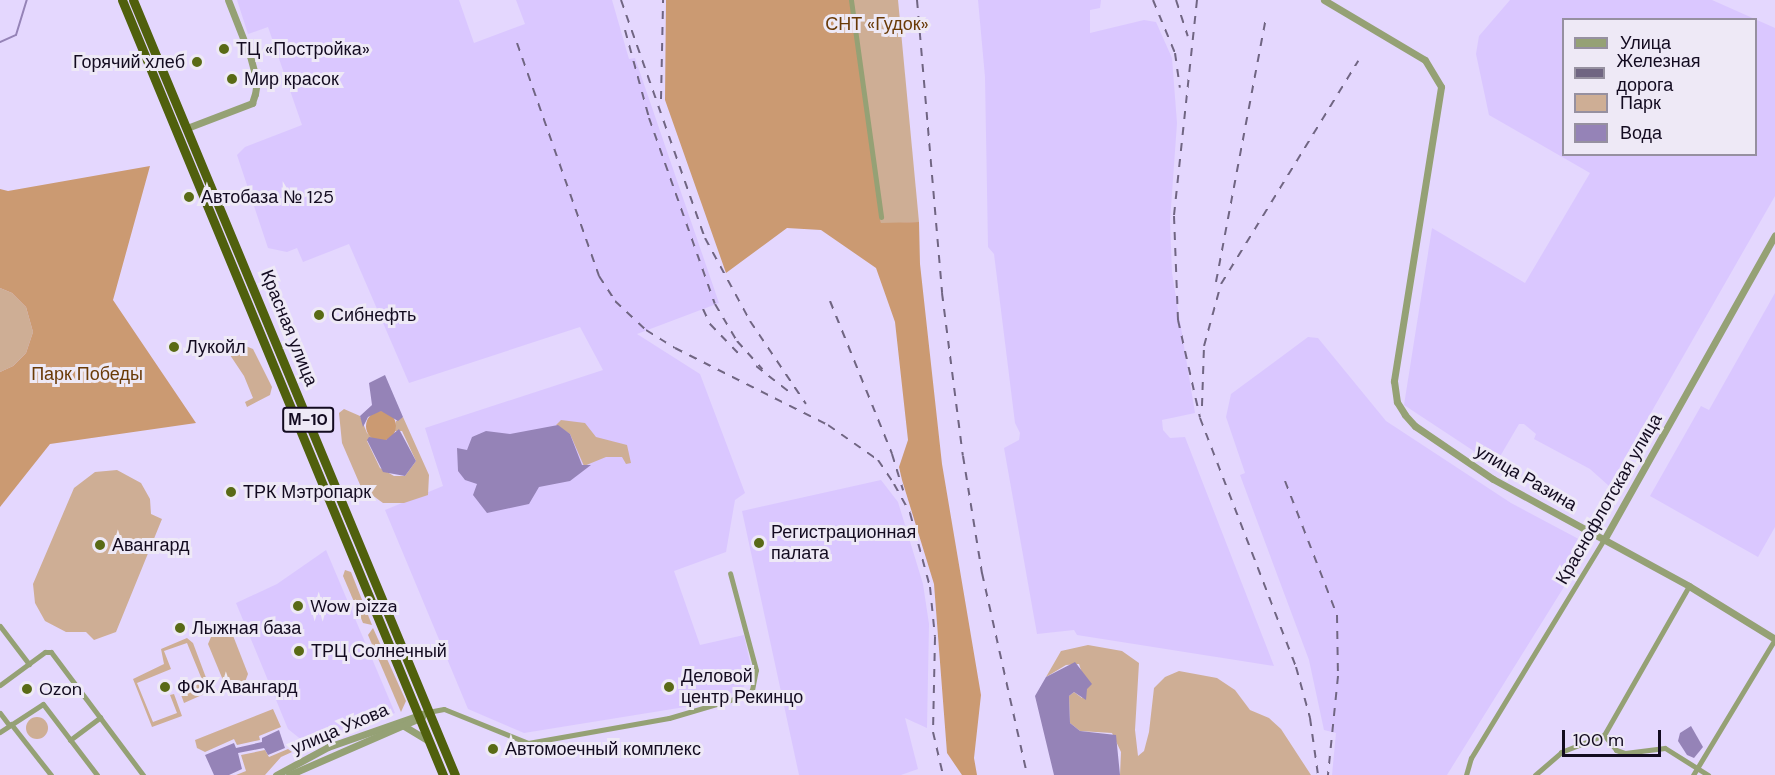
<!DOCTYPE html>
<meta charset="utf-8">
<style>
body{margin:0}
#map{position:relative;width:1775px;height:775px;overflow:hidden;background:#e4d7fe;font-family:"DM Sans",sans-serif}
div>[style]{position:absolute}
.built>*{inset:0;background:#dac7ff}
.green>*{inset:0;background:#ceae95}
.round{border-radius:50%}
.forest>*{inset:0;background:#cb9a72}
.water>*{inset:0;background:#9583b7}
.stream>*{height:2px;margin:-1px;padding:0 1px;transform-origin:1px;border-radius:1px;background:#9583b7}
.minor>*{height:5px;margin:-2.5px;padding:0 2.5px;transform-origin:2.5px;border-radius:2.5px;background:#95a175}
.tertiary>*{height:7px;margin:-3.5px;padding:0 3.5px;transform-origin:3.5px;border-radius:3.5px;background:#95a175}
.trunk>*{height:9px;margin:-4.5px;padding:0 4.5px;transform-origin:4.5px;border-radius:4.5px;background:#50600d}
.rail>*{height:2px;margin-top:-1px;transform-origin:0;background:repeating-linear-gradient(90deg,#706582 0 8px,transparent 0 16px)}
.dots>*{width:16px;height:16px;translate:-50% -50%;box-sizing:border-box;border:3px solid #eee9f6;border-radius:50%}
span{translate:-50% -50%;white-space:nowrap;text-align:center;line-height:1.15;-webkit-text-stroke:6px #eee9f6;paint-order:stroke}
.shield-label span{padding:2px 4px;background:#eee9f6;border:2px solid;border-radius:4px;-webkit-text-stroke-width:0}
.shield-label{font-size:16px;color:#130b20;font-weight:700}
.park-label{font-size:18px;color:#693a07}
.poi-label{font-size:18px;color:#130b20}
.left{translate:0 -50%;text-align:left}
.right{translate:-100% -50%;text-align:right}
.street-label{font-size:18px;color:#130b20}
.legend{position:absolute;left:1562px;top:18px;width:195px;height:138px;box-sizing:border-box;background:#eee9f6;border:2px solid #9690a0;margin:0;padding:8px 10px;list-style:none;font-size:18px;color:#130b20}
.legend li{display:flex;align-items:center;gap:12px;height:30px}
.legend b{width:30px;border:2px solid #9690a0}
.scale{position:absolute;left:1562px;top:730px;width:99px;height:27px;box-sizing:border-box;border:3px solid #130b20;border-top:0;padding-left:8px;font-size:18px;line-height:21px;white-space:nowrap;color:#130b20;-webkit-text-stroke:4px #eee9f6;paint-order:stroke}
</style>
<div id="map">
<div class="built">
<div style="clip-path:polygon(237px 0,459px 0,474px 43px,525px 24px,516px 0,612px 0,629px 59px,635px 58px,719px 303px,637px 334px,700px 374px,745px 493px,735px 500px,726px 552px,674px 571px,700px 645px,744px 635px,752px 671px,742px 690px,685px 707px,524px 733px,468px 709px,385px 510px,443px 486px,425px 428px,603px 370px,580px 327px,409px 383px,349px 244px,303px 262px,297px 248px,287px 252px,268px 248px,237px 155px,245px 147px,302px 125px,268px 27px,248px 34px)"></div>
<div style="clip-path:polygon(978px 0,1101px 0,1100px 8px,1090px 10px,1090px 33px,1144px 20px,1156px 22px,1172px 58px,1177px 123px,1170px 221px,1172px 273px,1195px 413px,1162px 420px,1163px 430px,1170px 438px,1185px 437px,1274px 666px,1077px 635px,1074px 630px,1037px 634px,1004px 448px,1019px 440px,1020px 433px,1015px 423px,994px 254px,988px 247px,985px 77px)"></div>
<div style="clip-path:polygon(evenodd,1510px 0,1712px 0,1775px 28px,1775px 196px,1609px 486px,1590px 469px,1534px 439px,1536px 434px,1524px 424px,1519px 424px,1495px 465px,1404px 405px,1432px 228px,1525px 283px,1590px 173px,1489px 115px,1476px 54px,1479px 36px,1510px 0,1564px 20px,1756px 20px,1756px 154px,1564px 154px,1564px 20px)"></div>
<div style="clip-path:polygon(1775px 293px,1775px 527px,1758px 557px,1650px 496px,1701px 406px,1709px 410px)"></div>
<div style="clip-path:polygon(1308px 337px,1318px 338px,1386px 421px,1511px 503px,1590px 545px,1447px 775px,1332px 775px,1336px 733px,1324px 730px,1309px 660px,1240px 475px,1245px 473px,1226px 417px,1231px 394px)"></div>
<div style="clip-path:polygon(881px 480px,898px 502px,923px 584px,929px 624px,927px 728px,905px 718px,918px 769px,901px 775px,799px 775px,742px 511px)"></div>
<div style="clip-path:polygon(326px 550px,395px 713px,308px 745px,288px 729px,236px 603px,277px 584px)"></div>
</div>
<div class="green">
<div style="clip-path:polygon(850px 0,898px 0,919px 222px,881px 224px)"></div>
<div style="clip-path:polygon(0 288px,12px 293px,26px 307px,33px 332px,26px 353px,13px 366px,0 372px)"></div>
<div style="clip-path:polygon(236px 342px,253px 349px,272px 387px,270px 395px,247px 407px,245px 402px,253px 398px,244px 376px,224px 346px)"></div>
<div style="clip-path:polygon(344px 409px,360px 416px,367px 433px,374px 438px,367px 441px,380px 468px,394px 476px,405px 476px,416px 461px,402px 431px,395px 431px,396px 421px,403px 417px,429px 475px,428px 495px,404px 503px,383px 503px,361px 487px,342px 443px,339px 413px)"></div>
<div style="clip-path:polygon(561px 420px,585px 423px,596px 437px,627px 445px,631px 463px,626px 464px,622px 457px,606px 457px,584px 466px,570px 434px,556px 425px)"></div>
<div style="clip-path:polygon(117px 470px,141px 483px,150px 499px,151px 514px,162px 519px,116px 632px,94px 640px,86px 632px,66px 632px,45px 621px,35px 603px,33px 584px,74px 488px,95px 472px)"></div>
<div style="clip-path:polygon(345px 570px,351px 572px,372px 625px,363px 623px,343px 576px)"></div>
<div style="clip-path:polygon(373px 628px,406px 701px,401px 712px,368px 635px)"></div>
<div style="clip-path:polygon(226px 631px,232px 633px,248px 674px,245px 682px,233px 687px,225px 685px,208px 644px,211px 637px)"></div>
<div style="clip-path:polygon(187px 638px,193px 643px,211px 691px,184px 703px,180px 692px,203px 682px,187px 643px,164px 651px,171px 669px,137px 683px,153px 722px,177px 713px,170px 695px,174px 694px,182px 716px,152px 727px,133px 679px,164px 664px,161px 649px)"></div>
<div style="clip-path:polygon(1088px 645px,1122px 651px,1139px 663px,1135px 730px,1138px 756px,1144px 751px,1149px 732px,1154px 688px,1165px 677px,1179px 671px,1217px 678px,1235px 690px,1250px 710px,1269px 718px,1281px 729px,1311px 775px,1120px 775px,1121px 752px,1112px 733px,1080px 731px,1070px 723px,1069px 696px,1074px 692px,1082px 698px,1087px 688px,1079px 664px,1066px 665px,1046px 677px,1061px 651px)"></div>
<div style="clip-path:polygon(273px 709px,281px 727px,259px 736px,260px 740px,237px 745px,234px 739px,205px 752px,197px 748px,195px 740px)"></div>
<div class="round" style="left:26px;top:717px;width:22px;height:22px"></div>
<div style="clip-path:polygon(288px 749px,292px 752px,281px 757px,265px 775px,236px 775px,246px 771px,241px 755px,265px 750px,269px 757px)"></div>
</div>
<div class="forest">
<div style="clip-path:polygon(666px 0,851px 0,881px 223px,919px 222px,920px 264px,942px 464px,981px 695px,974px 758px,977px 775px,962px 775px,947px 753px,934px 584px,902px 480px,899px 467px,908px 440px,895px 322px,876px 268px,821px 230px,787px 228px,726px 273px,665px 100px)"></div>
<div style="clip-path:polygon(150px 166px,113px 300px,196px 423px,50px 444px,0 507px,0 372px,13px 366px,26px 353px,33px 332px,26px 307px,12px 293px,0 288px,0 189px,8px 191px)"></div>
<div class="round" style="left:366px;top:411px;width:30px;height:30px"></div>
</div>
<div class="water">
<div style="clip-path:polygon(385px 375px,403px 417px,398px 421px,381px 411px,368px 417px,363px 427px,360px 416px,372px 405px,369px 383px)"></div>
<div style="clip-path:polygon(558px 425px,570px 434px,582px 465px,591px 465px,570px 481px,539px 487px,529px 504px,487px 513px,473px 495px,477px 484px,465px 480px,458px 471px,457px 448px,467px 450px,472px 437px,486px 431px,510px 434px)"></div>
<div style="clip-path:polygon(399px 429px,416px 461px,405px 476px,383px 472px,367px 440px,369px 437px,386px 440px)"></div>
<div style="clip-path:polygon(1075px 662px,1092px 684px,1087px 689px,1086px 700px,1074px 692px,1069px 696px,1070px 723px,1080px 731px,1116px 735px,1120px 775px,1054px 775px,1035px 696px,1046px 677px)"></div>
<div style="clip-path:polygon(1691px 726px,1703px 747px,1694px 758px,1687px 755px,1678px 741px,1680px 733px)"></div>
<div style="clip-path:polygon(279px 730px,285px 748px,268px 755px,264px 748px,238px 753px,242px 769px,229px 775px,214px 775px,205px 755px,234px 743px,236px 748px,262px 742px,262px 738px)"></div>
</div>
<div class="stream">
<div style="left:0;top:42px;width:17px;rotate:-24deg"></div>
<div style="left:16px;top:35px;width:37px;rotate:-73deg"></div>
</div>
<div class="minor">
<div style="left:851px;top:0;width:219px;rotate:82.1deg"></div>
<div style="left:0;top:626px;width:48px;rotate:52.7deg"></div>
<div style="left:0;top:685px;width:56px;rotate:-36.3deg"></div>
<div style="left:45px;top:652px;width:6px"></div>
<div style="left:51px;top:652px;width:154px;rotate:53.2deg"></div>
<div style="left:428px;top:712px;width:16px;rotate:-11deg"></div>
<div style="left:444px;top:709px;width:91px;rotate:22deg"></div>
<div style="left:528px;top:743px;width:143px;rotate:-10.1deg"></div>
<div style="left:669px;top:718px;width:81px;rotate:-16.4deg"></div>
<div style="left:747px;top:695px;width:7px;rotate:-45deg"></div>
<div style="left:752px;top:690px;width:20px;rotate:-79deg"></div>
<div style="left:756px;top:670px;width:100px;rotate:-105deg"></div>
<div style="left:0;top:713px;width:15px;rotate:53deg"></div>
<div style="left:11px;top:724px;width:65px;rotate:51.9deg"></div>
<div style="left:0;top:732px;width:51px;rotate:-33.1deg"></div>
<div style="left:43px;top:704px;width:89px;rotate:52.7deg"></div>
<div style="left:1604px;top:735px;width:19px;rotate:51deg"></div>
<div style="left:1616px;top:750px;width:9px;rotate:18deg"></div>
<div style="left:1625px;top:753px;width:40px;rotate:-7.1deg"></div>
<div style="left:1665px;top:748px;width:51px;rotate:32.1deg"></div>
<div style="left:70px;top:740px;width:38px;rotate:-37deg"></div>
<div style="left:1466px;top:775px;width:18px;rotate:-74deg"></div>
<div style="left:1471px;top:758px;width:258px;rotate:-58.7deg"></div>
<div style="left:1535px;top:775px;width:35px;rotate:-41deg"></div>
<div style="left:1561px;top:752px;width:46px;rotate:-21.6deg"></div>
<div style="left:1604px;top:735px;width:172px;rotate:-60.3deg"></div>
<div style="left:1693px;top:775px;width:159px;rotate:-58.9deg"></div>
</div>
<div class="tertiary">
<div style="left:1324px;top:0;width:117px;rotate:30.7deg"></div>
<div style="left:1425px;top:60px;width:31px;rotate:59deg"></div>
<div style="left:1441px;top:87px;width:298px;rotate:99.1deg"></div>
<div style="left:1394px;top:381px;width:21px;rotate:82deg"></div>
<div style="left:1397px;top:402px;width:15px;rotate:58deg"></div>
<div style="left:1405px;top:415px;width:15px;rotate:48deg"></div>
<div style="left:1415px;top:426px;width:94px;rotate:34.2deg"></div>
<div style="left:1493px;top:479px;width:223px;rotate:28.6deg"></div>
<div style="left:1689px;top:586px;width:101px;rotate:31.6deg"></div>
<div style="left:187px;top:128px;width:70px;rotate:-21deg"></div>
<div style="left:252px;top:103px;width:9px;rotate:-72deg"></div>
<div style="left:255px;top:94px;width:12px;rotate:-81deg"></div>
<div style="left:257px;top:82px;width:27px;rotate:-105deg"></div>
<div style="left:250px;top:56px;width:60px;rotate:-111.4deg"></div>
<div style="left:1605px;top:538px;width:347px;rotate:-60.7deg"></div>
<div style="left:404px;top:726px;width:27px;rotate:31deg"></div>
<div style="left:276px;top:775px;width:59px;rotate:-28.3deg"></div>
<div style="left:328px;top:747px;width:106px;rotate:-19.3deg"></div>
<div style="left:289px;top:775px;width:145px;rotate:-23.6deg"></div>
</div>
<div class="trunk">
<div style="left:122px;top:0;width:839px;rotate:67.5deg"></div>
<div style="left:133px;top:0;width:839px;rotate:67.44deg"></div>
</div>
<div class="rail">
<div style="left:621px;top:0;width:252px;rotate:70.6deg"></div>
<div style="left:705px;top:238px;width:94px;rotate:61.5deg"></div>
<div style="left:750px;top:321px;width:100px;rotate:56deg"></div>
<div style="left:917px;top:0;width:294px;rotate:85.1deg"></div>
<div style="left:942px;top:293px;width:164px;rotate:82.7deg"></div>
<div style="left:963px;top:456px;width:119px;rotate:80.8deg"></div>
<div style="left:982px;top:573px;width:207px;rotate:77.4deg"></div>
<div style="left:1153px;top:0;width:57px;rotate:67.5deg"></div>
<div style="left:1175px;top:53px;width:35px;rotate:82deg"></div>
<div style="left:1176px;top:0;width:38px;rotate:72deg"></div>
<div style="left:1197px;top:0;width:217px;rotate:96.1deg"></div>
<div style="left:1174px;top:216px;width:104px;rotate:87.8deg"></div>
<div style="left:1178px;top:320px;width:100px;rotate:77.3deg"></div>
<div style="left:1200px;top:418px;width:267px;rotate:68.9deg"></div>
<div style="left:1296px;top:667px;width:53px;rotate:74.6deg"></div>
<div style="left:1310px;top:718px;width:58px;rotate:82deg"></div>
<div style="left:625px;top:30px;width:91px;rotate:74.7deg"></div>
<div style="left:649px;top:118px;width:197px;rotate:70.5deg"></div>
<div style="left:715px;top:304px;width:43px;rotate:59.3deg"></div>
<div style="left:737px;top:341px;width:38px;rotate:48deg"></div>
<div style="left:517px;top:43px;width:247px;rotate:70.6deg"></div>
<div style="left:599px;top:276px;width:30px;rotate:57deg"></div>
<div style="left:615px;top:301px;width:42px;rotate:43.1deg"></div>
<div style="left:646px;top:330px;width:34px;rotate:32deg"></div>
<div style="left:675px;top:348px;width:171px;rotate:26.7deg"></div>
<div style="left:828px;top:425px;width:61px;rotate:35deg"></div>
<div style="left:878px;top:460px;width:29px;rotate:56deg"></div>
<div style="left:894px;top:484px;width:33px;rotate:61deg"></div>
<div style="left:910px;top:513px;width:77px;rotate:74.9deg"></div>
<div style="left:930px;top:587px;width:50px;rotate:84.3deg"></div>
<div style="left:935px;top:637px;width:95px;rotate:91.2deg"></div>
<div style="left:933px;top:732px;width:44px;rotate:76.9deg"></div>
<div style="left:661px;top:99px;width:99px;rotate:-88.8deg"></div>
<div style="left:1216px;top:282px;width:270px;rotate:-79.3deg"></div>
<div style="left:830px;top:301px;width:165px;rotate:67.9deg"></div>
<div style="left:892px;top:454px;width:38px;rotate:73deg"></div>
<div style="left:703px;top:309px;width:17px;rotate:65deg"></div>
<div style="left:710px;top:324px;width:42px;rotate:46deg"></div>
<div style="left:756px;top:366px;width:46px;rotate:37.9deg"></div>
<div style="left:1202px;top:406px;width:60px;rotate:-88.1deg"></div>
<div style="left:1204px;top:346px;width:64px;rotate:-74.7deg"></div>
<div style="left:1221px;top:284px;width:262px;rotate:-58.4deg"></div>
<div style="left:1285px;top:481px;width:144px;rotate:68.8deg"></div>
<div style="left:1337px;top:615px;width:61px;rotate:89.1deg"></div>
<div style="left:1338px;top:676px;width:100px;rotate:95.8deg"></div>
</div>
<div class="dots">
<div style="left:224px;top:49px;background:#596a15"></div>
<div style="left:197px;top:62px;background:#596a15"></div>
<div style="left:232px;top:79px;background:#596a15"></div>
<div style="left:189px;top:197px;background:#596a15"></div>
<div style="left:319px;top:315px;background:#596a15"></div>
<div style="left:174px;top:347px;background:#596a15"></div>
<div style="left:231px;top:492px;background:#596a15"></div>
<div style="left:759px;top:543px;background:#596a15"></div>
<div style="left:100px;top:545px;background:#596a15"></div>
<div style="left:298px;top:606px;background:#596a15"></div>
<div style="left:180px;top:628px;background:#596a15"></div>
<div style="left:299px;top:651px;background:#596a15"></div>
<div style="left:165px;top:687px;background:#596a15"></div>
<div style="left:669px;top:687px;background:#596a15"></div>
<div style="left:27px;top:689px;background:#596a15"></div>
<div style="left:493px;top:749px;background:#596a15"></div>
</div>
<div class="shield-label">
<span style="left:308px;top:420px">М-10</span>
</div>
<div class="park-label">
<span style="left:877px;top:24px">СНТ «Гудок»</span>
<span style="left:87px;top:374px">Парк Победы</span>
</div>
<div class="poi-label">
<span class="left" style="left:236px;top:49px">ТЦ «Постройка»</span>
<span class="right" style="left:185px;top:62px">Горячий хлеб</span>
<span class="left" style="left:244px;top:79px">Мир красок</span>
<span class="left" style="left:201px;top:197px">Автобаза № 125</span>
<span class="left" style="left:331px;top:315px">Сибнефть</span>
<span class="left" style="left:186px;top:347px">Лукойл</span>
<span class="left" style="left:243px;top:492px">ТРК Мэтропарк</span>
<span class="left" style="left:771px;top:543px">Регистрационная<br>палата</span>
<span class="left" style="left:112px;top:545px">Авангард</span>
<span class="left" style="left:310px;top:606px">Wow pizza</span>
<span class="left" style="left:192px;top:628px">Лыжная база</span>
<span class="left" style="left:311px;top:651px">ТРЦ Солнечный</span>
<span class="left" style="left:681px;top:687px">Деловой<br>центр Рекинцо</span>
<span class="left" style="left:177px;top:687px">ФОК Авангард</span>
<span class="left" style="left:39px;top:689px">Ozon</span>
<span class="left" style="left:505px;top:749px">Автомоечный комплекс</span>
</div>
<div class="street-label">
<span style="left:289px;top:328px;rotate:68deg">Красная улица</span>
<span style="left:1526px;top:478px;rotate:30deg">улица Разина</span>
<span style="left:1609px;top:499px;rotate:-60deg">Краснофлотская улица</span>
<span style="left:340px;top:729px;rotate:-23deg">улица Ухова</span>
</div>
<ul class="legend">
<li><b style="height:8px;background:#95a175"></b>Улица</li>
<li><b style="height:8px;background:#706582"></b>Железная дорога</li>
<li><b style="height:16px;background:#ceae95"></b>Парк</li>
<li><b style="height:16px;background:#9583b7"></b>Вода</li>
</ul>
<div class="scale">100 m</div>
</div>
